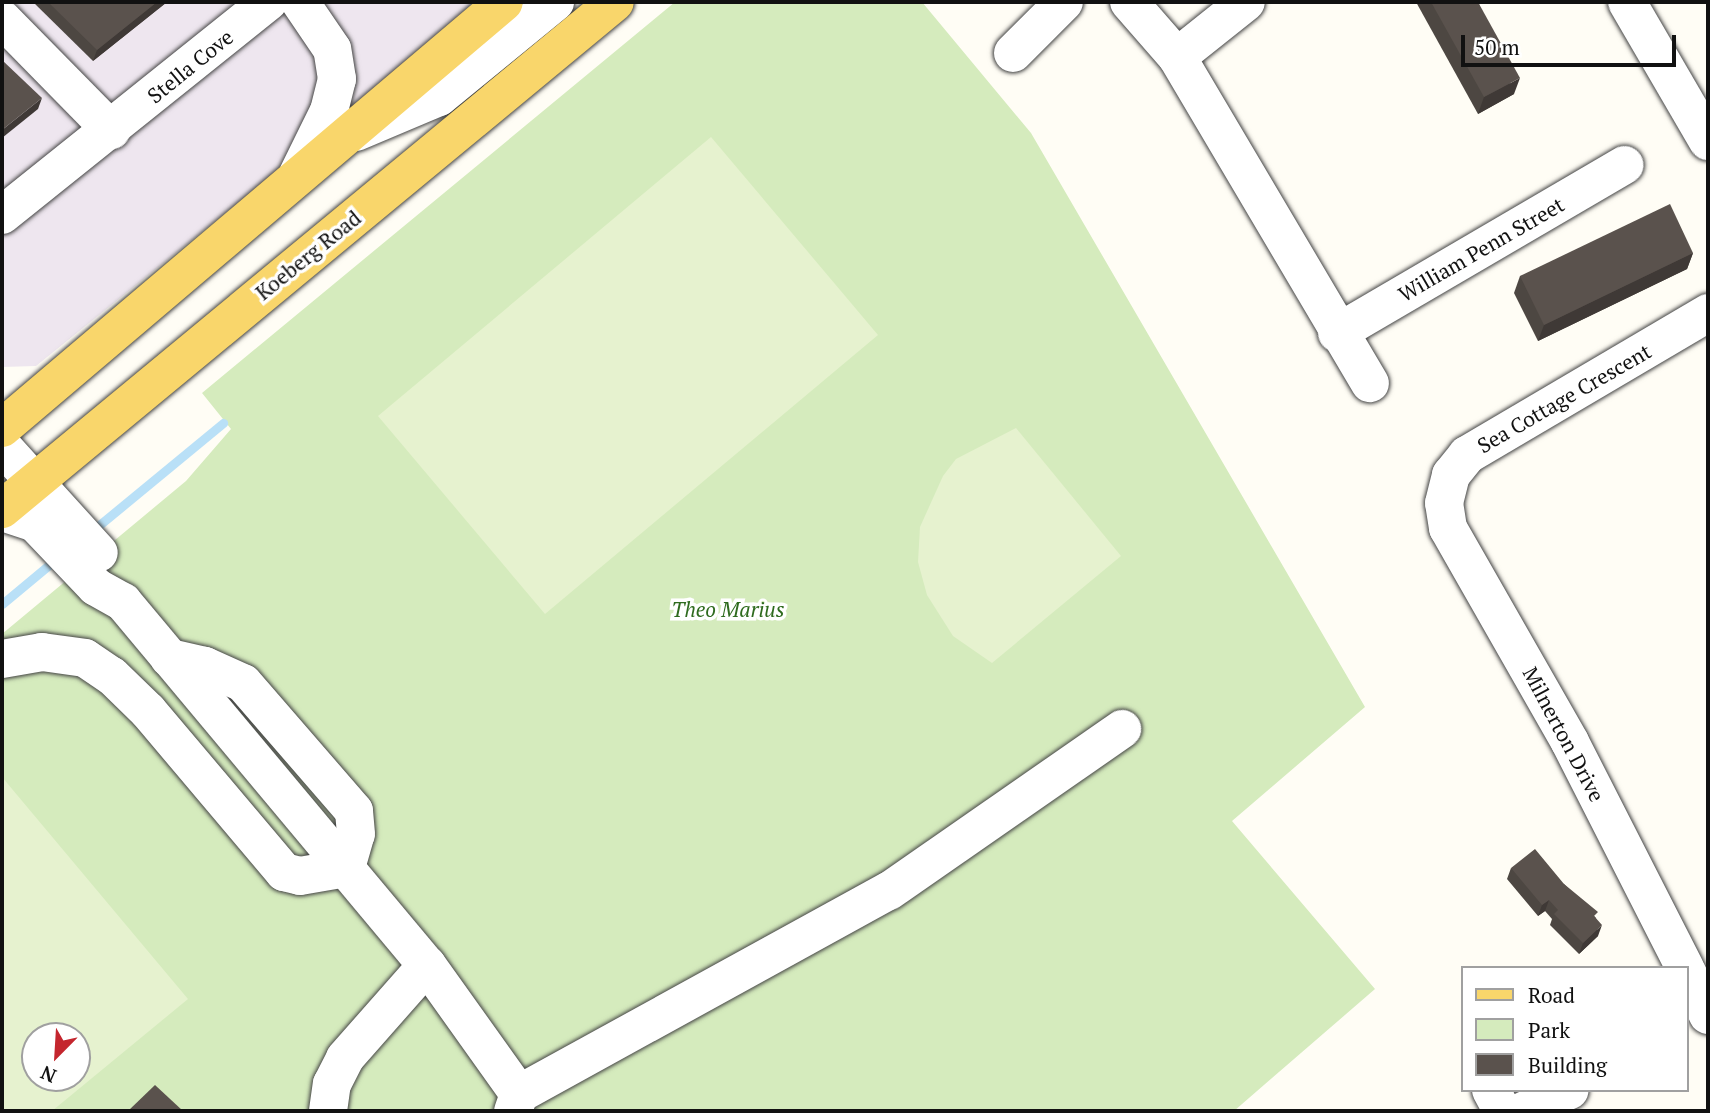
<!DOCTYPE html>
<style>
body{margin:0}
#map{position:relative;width:1710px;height:1113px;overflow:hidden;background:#fffdf5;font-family:"PT Serif",serif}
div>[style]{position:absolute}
.industrial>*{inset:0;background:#eee6ef}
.green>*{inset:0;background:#d5ebbd}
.pitch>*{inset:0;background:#e6f2cf}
.stream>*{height:9px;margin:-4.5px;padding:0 4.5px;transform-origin:4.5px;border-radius:4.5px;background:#b9e0f7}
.roads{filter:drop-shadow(0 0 2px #444) drop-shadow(0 0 2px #444)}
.minor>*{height:38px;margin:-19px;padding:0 19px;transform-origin:19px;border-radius:19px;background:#fff}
.major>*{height:38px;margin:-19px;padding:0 19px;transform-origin:19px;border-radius:19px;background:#f9d66b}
.wall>*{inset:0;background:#4d4742}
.shaded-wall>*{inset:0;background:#3f3936}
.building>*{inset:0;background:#5a524d}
span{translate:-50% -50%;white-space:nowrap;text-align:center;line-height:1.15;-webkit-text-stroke:7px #fff;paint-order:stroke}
.street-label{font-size:21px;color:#111}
.park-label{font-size:21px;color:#2f6b1f;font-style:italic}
.frame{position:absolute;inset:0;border:4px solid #111;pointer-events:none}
.legend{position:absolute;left:1461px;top:966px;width:228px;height:126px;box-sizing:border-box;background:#fff;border:2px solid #a0a0a0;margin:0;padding:9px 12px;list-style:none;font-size:21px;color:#111}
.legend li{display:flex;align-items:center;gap:14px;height:35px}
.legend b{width:35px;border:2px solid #a0a0a0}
.north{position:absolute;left:21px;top:1022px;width:70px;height:70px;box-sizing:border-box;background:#fff;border:2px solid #a0a0a0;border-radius:50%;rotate:204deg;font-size:19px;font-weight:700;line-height:28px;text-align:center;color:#111}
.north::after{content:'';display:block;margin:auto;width:24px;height:32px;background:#c4262e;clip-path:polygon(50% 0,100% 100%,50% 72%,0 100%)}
.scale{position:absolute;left:1461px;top:35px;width:215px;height:32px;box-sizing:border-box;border:4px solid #111;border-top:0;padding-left:9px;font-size:21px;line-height:24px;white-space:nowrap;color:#111;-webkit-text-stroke:5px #fff;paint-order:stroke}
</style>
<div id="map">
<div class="industrial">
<div style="clip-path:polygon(2px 2px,486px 2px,36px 366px,2px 367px)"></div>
</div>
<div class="green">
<div style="clip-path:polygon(evenodd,675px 2px,922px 2px,1031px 133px,1365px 707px,1232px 821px,1375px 989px,1234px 1111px,2px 1111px,2px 634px,186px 481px,231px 429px,202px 393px,675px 2px,35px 1036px,77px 1036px,77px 1078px,35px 1078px,35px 1036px)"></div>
</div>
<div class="pitch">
<div style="clip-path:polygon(711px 137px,878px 335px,545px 614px,378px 416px)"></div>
<div style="clip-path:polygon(1016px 428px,1121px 556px,992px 663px,953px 636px,927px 595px,918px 562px,920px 527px,943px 476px,956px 459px)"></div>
<div style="clip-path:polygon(evenodd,2px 777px,188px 999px,52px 1111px,2px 1111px,2px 777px,35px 1036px,77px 1036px,77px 1078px,35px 1078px,35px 1036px)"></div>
</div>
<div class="stream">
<div style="left:92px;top:531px;width:170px;rotate:-39.5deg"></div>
<div style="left:2px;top:604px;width:70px;rotate:-39.8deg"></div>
</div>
<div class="roads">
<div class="minor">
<div style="left:1129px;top:2px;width:73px;rotate:48.9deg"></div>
<div style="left:1177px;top:57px;width:379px;rotate:59.4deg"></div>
<div style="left:1627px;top:2px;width:161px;rotate:59.8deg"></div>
<div style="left:2px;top:19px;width:156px;rotate:45.5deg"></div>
<div style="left:1013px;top:53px;width:72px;rotate:-45deg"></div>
<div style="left:1177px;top:57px;width:88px;rotate:-38.6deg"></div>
<div style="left:356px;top:132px;width:90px;rotate:-22.9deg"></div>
<div style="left:439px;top:97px;width:150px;rotate:-39.3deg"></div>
<div style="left:298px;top:174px;width:70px;rotate:-63.8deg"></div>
<div style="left:329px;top:111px;width:33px;rotate:-76deg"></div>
<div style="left:337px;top:79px;width:30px;rotate:-99deg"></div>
<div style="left:332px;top:49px;width:57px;rotate:-124.2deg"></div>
<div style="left:2px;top:215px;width:341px;rotate:-38.7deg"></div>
<div style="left:1337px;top:333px;width:333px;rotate:-30.3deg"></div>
<div style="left:2px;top:446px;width:144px;rotate:47.8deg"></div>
<div style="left:2px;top:512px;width:35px;rotate:18deg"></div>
<div style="left:35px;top:523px;width:88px;rotate:46.4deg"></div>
<div style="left:96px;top:587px;width:31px;rotate:29deg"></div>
<div style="left:123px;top:602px;width:473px;rotate:50.1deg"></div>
<div style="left:427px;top:965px;width:158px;rotate:54.5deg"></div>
<div style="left:519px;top:1094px;width:18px;rotate:109deg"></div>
<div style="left:2px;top:659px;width:41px;rotate:-9.9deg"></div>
<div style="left:42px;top:652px;width:43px;rotate:7.9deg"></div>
<div style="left:85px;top:658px;width:32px;rotate:34deg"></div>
<div style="left:112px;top:676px;width:50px;rotate:44.2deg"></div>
<div style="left:148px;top:711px;width:211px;rotate:49.8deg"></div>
<div style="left:284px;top:872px;width:16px;rotate:14deg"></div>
<div style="left:300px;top:876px;width:47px;rotate:-9.9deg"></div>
<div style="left:346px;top:868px;width:35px;rotate:-74deg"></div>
<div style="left:356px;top:834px;width:23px;rotate:-95deg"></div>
<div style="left:354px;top:811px;width:169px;rotate:-130.9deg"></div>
<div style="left:243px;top:683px;width:42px;rotate:-155.9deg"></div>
<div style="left:205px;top:666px;width:37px;rotate:-167deg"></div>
<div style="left:1685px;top:968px;width:254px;rotate:-117deg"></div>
<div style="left:1570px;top:742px;width:246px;rotate:-119.7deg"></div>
<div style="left:1448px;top:528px;width:25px;rotate:-99deg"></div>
<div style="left:1444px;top:503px;width:29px;rotate:-76deg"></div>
<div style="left:1451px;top:475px;width:26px;rotate:-51deg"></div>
<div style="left:1467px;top:455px;width:280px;rotate:-30.5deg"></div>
<div style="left:1687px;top:972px;width:48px;rotate:64deg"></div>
<div style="left:1491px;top:1090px;width:24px;rotate:62deg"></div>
<div style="left:519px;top:1094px;width:422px;rotate:-28.8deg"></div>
<div style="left:889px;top:891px;width:284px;rotate:-34.8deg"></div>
<div style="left:328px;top:1111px;width:27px;rotate:-82deg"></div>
<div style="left:332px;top:1084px;width:29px;rotate:-63deg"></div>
<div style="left:345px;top:1058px;width:124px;rotate:-48.6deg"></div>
<div style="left:1523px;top:1111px;width:51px;rotate:-24.1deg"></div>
</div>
<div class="major">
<div style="left:2px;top:428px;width:658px;rotate:-40.32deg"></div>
<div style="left:2px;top:509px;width:795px;rotate:-39.59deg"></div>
</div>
</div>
<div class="wall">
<div style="clip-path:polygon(33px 2px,167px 2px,93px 61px)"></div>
<div style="clip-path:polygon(1416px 2px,1478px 2px,1514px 94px,1478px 114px)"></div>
<div style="clip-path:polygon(1693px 253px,1687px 269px,1538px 341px,1514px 293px,1520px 276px)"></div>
<div style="clip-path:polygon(1511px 868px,1564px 884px,1596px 918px,1598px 936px,1579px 954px,1550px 925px,1552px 919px,1545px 911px,1538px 916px,1507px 879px)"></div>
</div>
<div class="shaded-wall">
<div style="clip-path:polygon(157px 2px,167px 2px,93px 61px,97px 50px)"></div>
<div style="clip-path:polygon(1520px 78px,1514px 94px,1478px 114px,1484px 97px)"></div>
<div style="clip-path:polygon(42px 98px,38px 109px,2px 138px,2px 130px)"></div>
<div style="clip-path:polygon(1693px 253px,1687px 269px,1538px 341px,1544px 325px)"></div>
<div style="clip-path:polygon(1549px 900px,1545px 911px,1538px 916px,1542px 905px)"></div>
<div style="clip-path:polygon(1602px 925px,1598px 936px,1579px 954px,1583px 943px)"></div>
</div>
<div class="building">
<div style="clip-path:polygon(48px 2px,157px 2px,97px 50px)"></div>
<div style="clip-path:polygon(1431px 2px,1478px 2px,1520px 78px,1484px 97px)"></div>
<div style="clip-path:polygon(2px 60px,42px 98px,2px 130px)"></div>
<div style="clip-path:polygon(1670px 204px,1693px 253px,1544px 325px,1520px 276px)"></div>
<div style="clip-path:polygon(1535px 849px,1564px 884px,1598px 912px,1594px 916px,1602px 925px,1583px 943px,1554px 914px,1558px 910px,1549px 900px,1542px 905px,1511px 868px)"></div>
<div style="clip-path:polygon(155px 1085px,183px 1111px,128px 1111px)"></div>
</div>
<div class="street-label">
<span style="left:190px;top:66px;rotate:-39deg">Stella Cove</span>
<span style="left:1481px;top:249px;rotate:-30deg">William Penn Street</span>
<span style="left:308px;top:255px;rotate:-39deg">Koeberg Road</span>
<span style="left:1564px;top:398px;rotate:-30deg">Sea Cottage Crescent</span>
<span style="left:1564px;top:734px;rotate:62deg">Milnerton Drive</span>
</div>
<div class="park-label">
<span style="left:728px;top:609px">Theo Marius</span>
</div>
<div class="frame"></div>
<ul class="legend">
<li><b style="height:9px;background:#f9d66b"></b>Road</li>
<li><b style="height:19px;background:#d5ebbd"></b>Park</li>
<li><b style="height:19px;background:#5a524d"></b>Building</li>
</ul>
<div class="north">N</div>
<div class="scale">50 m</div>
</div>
